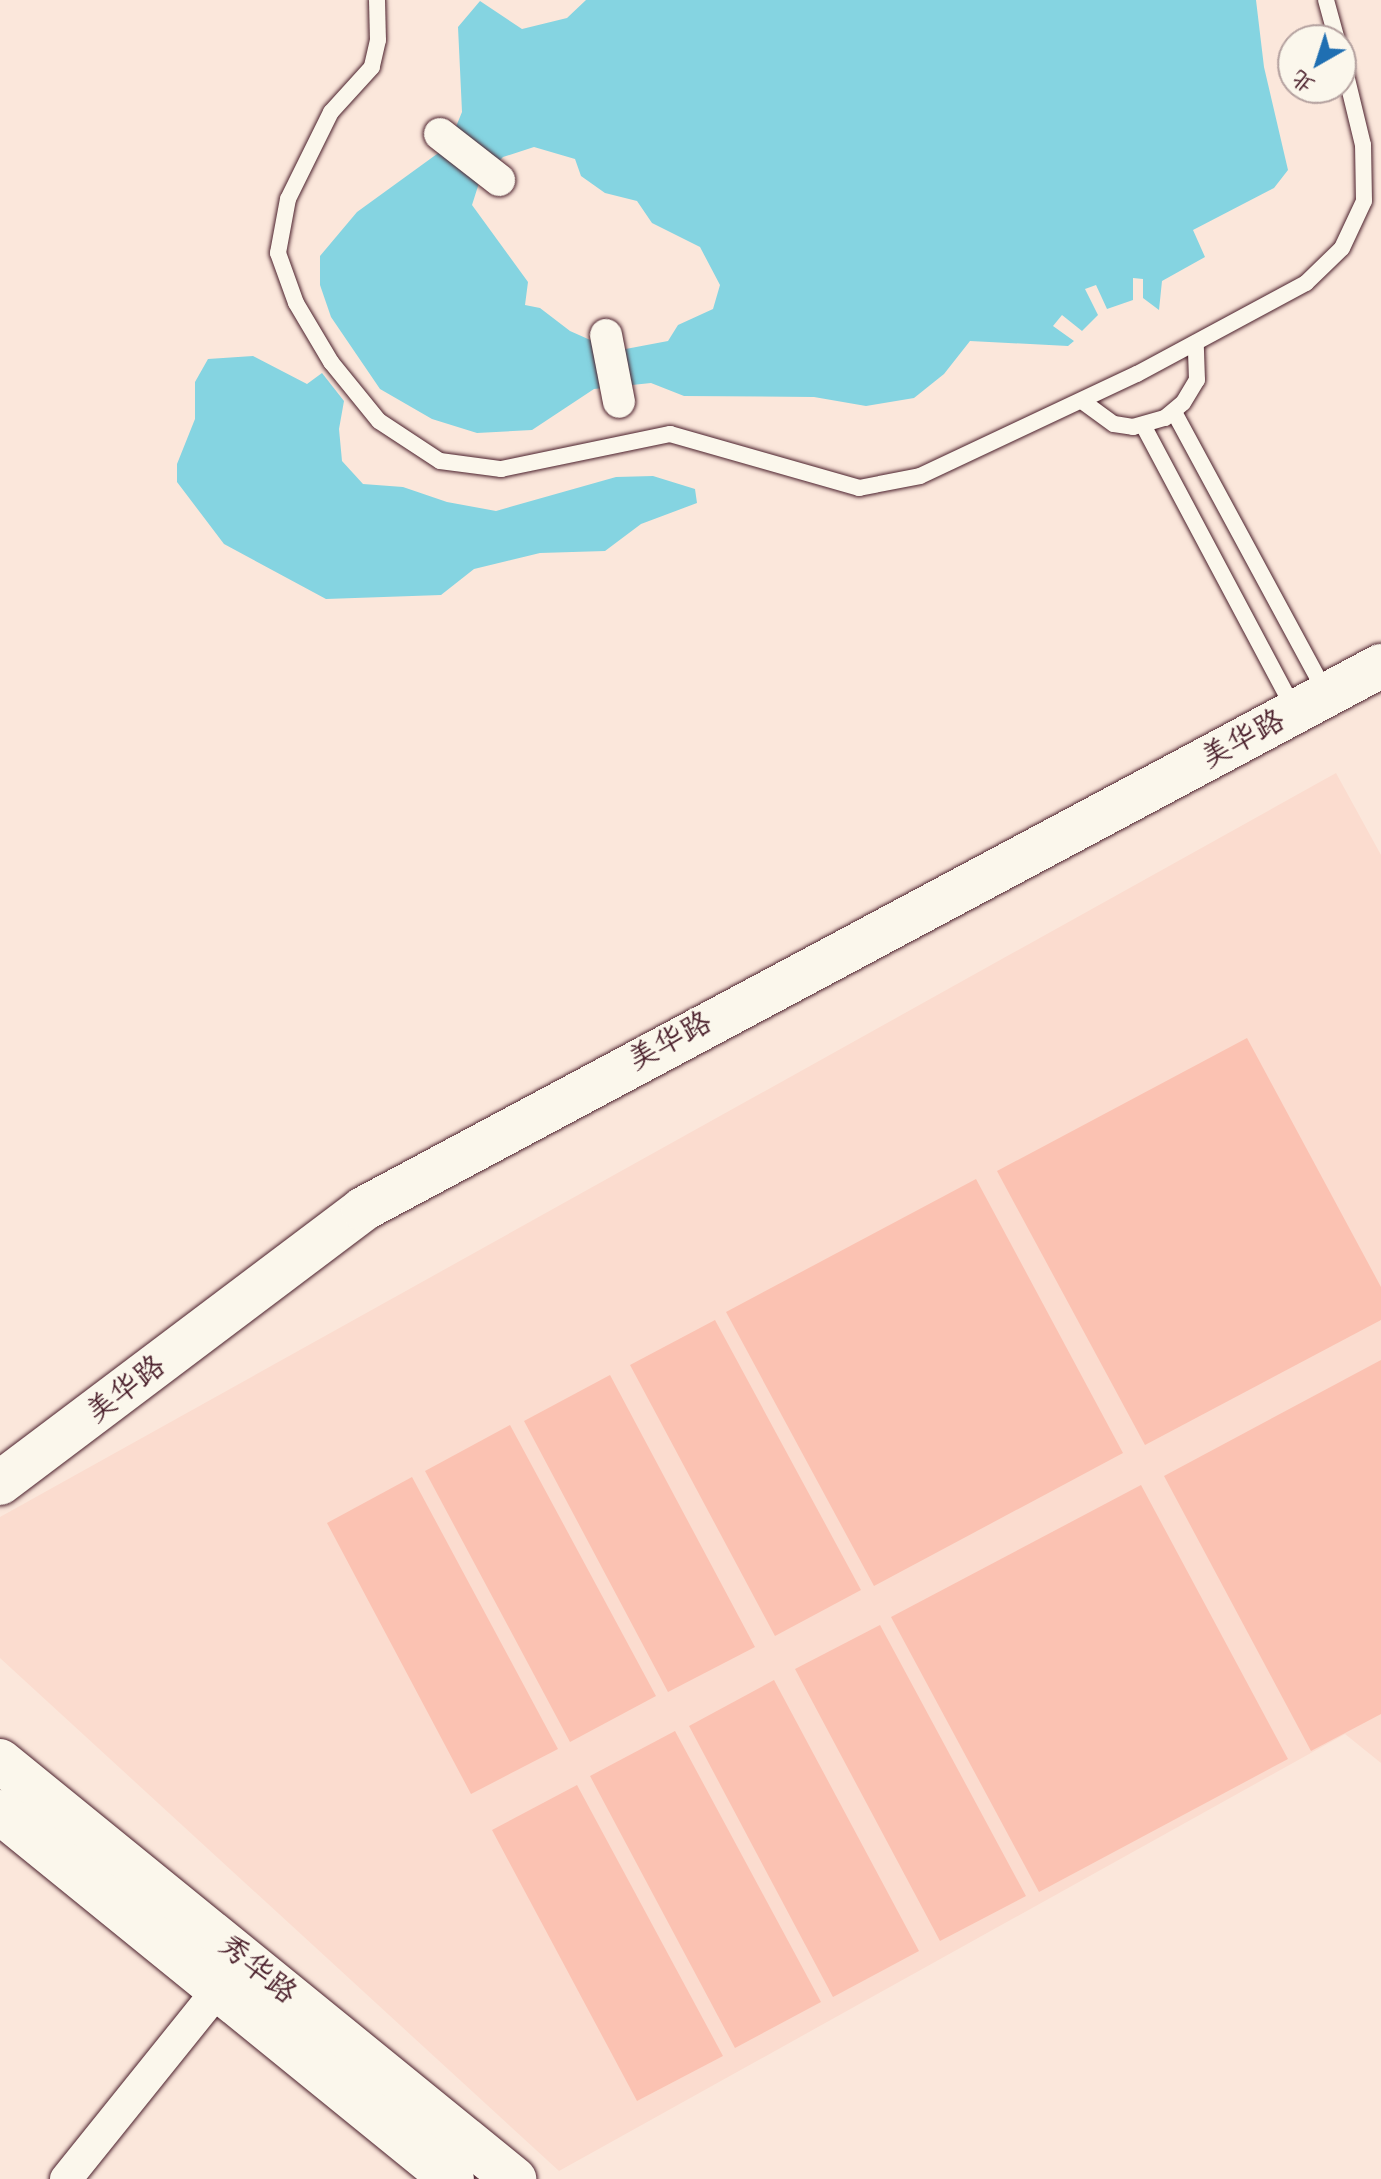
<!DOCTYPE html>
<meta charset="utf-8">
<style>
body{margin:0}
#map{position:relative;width:1381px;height:2179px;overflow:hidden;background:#fbe7db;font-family:Mynerve,"LXGW WenKai TC",sans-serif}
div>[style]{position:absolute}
.built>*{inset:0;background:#fbdccf}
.water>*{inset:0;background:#85d4e1}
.building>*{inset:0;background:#fbc2b2}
.roads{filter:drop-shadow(0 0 2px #4a1f2b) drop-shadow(0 0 2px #4a1f2b)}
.lane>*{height:16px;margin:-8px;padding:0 8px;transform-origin:8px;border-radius:8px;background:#fbf7ec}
.street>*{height:32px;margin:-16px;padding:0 16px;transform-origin:16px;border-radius:16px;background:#fbf7ec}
.secondary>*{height:44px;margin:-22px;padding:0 22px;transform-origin:22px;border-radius:22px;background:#fbf7ec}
span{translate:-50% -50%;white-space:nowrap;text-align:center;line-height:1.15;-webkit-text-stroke:6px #fbf7ec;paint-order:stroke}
.street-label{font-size:30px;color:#4a1f2b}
.north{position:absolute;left:1277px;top:24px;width:80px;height:80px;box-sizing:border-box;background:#fbf7ec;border:2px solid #b4a19f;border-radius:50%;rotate:219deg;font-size:22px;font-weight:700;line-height:32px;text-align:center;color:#4a1f2b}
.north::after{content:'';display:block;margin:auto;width:28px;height:36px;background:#1f6fb2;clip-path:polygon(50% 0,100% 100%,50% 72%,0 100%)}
</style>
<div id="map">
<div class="built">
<div style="clip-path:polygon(1336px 773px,1381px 855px,1381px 1763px,1345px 1734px,559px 2171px,0 1658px,0 1517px)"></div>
</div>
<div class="water">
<div style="clip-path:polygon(evenodd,586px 0,1256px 0,1264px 67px,1288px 170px,1274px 188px,1193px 230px,1205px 257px,1162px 281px,1159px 310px,1143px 298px,1143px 279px,1133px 278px,1133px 300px,1107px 309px,1096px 285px,1085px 289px,1098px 315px,1082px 331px,1062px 315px,1053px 326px,1074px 341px,1068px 346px,970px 341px,944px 374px,914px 398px,866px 406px,814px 397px,684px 396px,651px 383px,594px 389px,532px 430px,477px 433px,432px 419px,380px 389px,331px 317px,320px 285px,320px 256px,357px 212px,448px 146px,462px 112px,458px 27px,480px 1px,522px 29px,567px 18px,586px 0,534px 147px,575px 159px,581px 176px,605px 193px,637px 201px,652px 223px,700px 247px,720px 285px,713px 309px,678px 325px,668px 341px,615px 351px,570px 331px,540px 308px,525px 305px,528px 282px,472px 205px,479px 183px,503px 157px,534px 147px)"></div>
<div style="clip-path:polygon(253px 356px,307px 384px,322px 373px,344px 401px,339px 429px,342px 461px,363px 484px,403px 487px,447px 502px,496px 511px,616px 477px,653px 476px,695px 489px,697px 503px,641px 524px,605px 551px,540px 553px,474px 569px,441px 595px,326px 599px,224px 544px,177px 482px,177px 464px,195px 419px,195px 382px,208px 359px)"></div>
</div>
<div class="building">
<div style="clip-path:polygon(1247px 1038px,1381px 1287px,1381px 1320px,1145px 1445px,997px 1171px)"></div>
<div style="clip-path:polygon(976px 1179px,1123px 1453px,874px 1586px,726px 1312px)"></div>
<div style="clip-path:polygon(715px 1320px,861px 1590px,775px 1636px,630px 1365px)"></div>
<div style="clip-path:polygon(1381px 1360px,1381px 1714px,1311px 1751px,1164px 1476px)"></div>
<div style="clip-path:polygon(610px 1375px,755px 1647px,668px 1692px,524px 1421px)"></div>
<div style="clip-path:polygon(510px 1425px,656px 1696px,570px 1742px,425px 1471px)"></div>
<div style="clip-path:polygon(412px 1477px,558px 1749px,471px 1794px,327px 1523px)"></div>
<div style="clip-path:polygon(1141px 1485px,1288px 1759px,1039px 1892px,891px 1617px)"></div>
<div style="clip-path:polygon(880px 1625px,1026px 1896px,940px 1941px,795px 1669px)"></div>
<div style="clip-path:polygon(774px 1680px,919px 1951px,833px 1997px,689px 1726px)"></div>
<div style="clip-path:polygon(675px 1731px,821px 2002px,735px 2048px,590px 1776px)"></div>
<div style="clip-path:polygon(577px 1785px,723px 2056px,637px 2101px,492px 1830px)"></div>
</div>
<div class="roads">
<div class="lane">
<div style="left:377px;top:0;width:40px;rotate:88.6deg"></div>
<div style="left:378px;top:40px;width:28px;rotate:103deg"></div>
<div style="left:372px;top:67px;width:61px;rotate:132.3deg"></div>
<div style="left:331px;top:112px;width:97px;rotate:116.3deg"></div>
<div style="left:288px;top:199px;width:55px;rotate:100.5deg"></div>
<div style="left:278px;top:253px;width:53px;rotate:70.2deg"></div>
<div style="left:296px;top:303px;width:69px;rotate:59.3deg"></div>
<div style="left:331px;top:362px;width:76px;rotate:50.9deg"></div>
<div style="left:379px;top:421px;width:73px;rotate:33.3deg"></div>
<div style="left:440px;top:461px;width:62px;rotate:7.5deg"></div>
<div style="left:501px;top:469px;width:173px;rotate:-11.7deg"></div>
<div style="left:670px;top:434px;width:197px;rotate:15.9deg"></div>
<div style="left:859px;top:488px;width:62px;rotate:-11.1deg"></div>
<div style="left:920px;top:476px;width:240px;rotate:-25.2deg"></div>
<div style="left:1137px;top:374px;width:192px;rotate:-28.3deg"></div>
<div style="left:1306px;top:283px;width:50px;rotate:-44.2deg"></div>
<div style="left:1342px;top:248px;width:52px;rotate:-64.9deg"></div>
<div style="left:1364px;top:201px;width:56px;rotate:-91deg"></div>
<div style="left:1363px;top:145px;width:94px;rotate:-103.6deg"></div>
<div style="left:1326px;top:0;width:41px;rotate:74.6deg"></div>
<div style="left:1082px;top:401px;width:39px;rotate:36deg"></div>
<div style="left:1114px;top:424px;width:19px;rotate:9deg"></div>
<div style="left:1133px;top:427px;width:33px;rotate:-16deg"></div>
<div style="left:1165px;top:418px;width:23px;rotate:-40deg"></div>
<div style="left:1183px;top:403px;width:27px;rotate:-59deg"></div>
<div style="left:1197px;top:380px;width:37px;rotate:-92deg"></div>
<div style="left:1174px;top:412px;width:319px;rotate:61.6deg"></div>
<div style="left:1143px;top:425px;width:324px;rotate:62deg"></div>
</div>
<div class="street">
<div style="left:440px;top:134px;width:75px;rotate:37.9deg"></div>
<div style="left:606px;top:335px;width:68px;rotate:79deg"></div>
<div style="left:66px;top:2179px;width:263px;rotate:-51.2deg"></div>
</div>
<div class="secondary">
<div style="left:0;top:1483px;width:455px;rotate:-37deg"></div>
<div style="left:363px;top:1209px;width:1154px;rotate:-28.08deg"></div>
<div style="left:0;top:1761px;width:663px;rotate:39.12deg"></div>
<div style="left:0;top:1812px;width:582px;rotate:39.07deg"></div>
</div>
</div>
<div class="street-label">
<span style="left:1243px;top:740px;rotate:-28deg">美华路</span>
<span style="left:670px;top:1042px;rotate:-28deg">美华路</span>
<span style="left:126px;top:1390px;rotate:-37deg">美华路</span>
<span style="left:257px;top:1970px;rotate:39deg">秀华路</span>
</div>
<div class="north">北</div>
</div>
